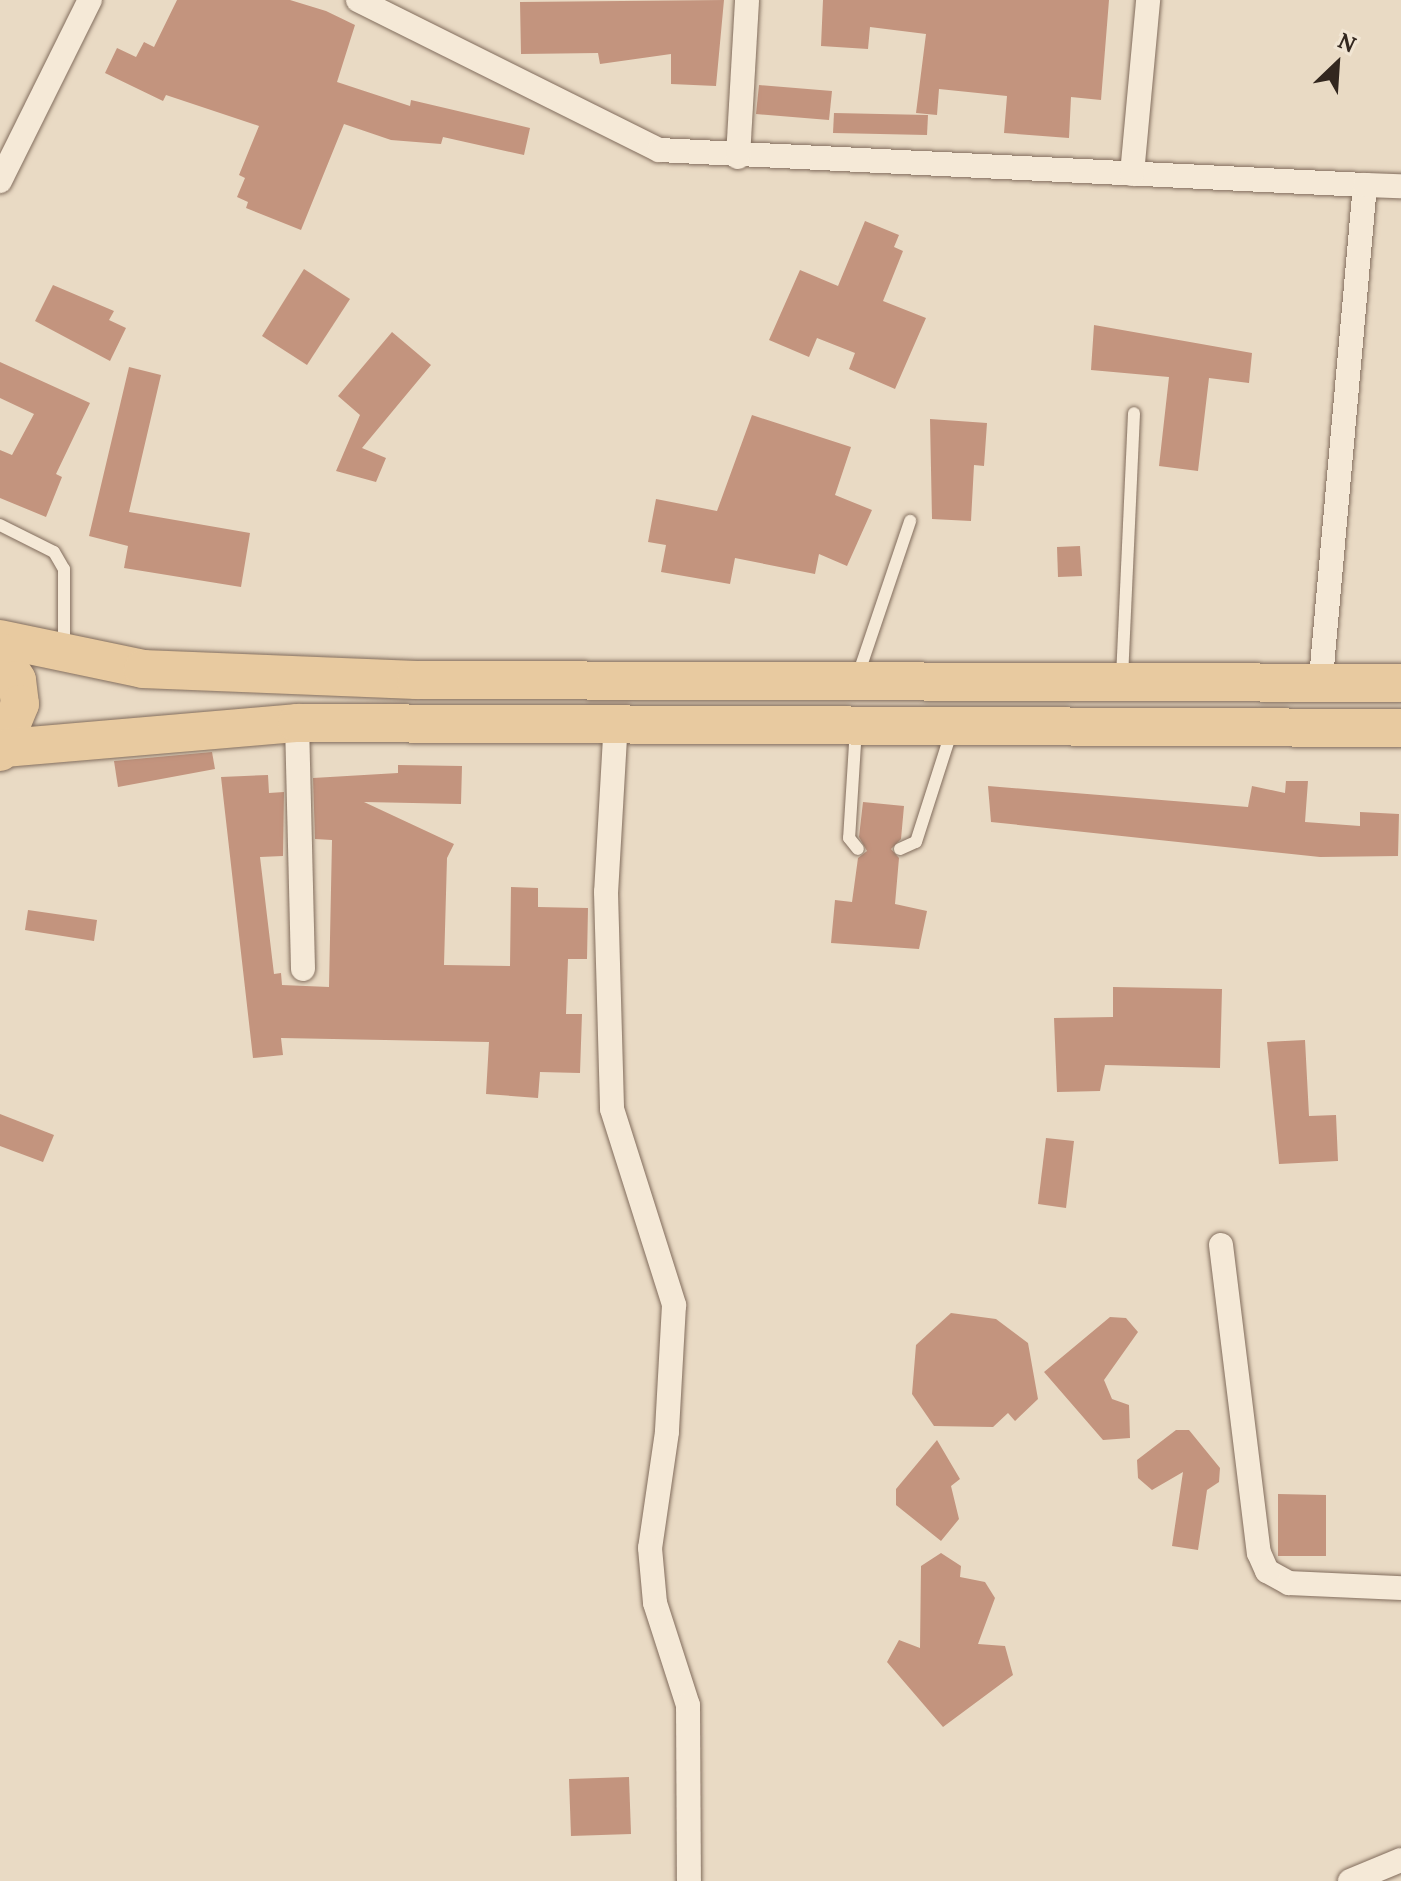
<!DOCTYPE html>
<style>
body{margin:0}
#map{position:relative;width:1401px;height:1881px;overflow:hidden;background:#e9dac4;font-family:Lora,serif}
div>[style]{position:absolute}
.building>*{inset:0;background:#c3947e}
.roads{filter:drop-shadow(0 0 2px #826d5d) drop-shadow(0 0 2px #826d5d)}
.lane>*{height:12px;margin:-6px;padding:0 6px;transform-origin:6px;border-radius:6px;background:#f5e9d7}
.street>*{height:24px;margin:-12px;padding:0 12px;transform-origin:12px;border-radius:12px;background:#f5e9d7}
.primary>*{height:38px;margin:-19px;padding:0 19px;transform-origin:19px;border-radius:19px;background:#e8caa0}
span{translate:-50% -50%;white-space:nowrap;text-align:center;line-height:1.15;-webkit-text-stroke:6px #f1e5d3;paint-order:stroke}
.north{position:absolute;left:1297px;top:24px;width:80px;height:80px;-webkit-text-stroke:6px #f1e5d3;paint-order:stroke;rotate:25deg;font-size:22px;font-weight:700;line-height:32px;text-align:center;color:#33271f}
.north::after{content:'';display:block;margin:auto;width:28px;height:36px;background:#33271f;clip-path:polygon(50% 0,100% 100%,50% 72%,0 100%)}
</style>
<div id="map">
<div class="building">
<div style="clip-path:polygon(177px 0,290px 0,326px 11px,355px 25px,337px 82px,410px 106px,411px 100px,530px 128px,524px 155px,443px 137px,441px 144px,391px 140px,344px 124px,301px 230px,246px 208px,248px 202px,237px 197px,245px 178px,239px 175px,259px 126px,166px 95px,163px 101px,105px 73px,117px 48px,136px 57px,144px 42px,154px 47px)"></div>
<div style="clip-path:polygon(724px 0,716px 86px,671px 84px,671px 54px,600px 64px,598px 53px,521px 54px,520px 2px)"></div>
<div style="clip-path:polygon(823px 0,1109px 0,1101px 100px,1071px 97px,1069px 138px,1004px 133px,1007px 96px,939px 89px,937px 115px,916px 113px,926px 34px,870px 27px,868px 49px,821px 46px)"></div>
<div style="clip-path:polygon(759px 85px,832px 91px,829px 120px,756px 114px)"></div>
<div style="clip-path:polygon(834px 113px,928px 115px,927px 135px,833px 133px)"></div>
<div style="clip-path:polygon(865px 221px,899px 235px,894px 247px,903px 251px,883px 301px,926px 318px,895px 389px,849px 369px,855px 353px,817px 338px,809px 357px,769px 340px,800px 270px,838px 286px)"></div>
<div style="clip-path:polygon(304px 269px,350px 299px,307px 365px,262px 336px)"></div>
<div style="clip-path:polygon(53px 285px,114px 311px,109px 320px,126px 328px,110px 361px,35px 321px)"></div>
<div style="clip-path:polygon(1094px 325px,1252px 353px,1249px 383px,1209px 378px,1198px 471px,1159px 466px,1169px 377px,1091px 370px)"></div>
<div style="clip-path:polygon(392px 332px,431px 365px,362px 448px,386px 458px,376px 482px,336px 471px,360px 415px,338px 396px)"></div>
<div style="clip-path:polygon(0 362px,90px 403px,56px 474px,62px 477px,46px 517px,0 498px,0 450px,12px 455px,34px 414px,0 398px)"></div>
<div style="clip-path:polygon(129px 367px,161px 375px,129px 512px,250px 533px,241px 587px,124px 568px,128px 546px,89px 536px)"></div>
<div style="clip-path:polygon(752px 415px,851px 447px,835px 495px,872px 510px,847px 566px,819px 554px,815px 574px,735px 558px,730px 584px,661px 572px,666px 545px,648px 542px,656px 499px,717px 511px)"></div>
<div style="clip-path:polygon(930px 419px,987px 423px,984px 466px,974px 465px,971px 521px,932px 519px)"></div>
<div style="clip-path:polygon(1080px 546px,1082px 576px,1058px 577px,1057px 547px)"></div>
<div style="clip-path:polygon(212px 752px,215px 769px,118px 787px,114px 761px)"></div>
<div style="clip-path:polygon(398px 765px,462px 766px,461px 804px,364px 802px,454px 844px,447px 858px,444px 965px,510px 966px,511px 887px,538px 888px,538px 907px,588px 908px,587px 959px,568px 959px,566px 1014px,582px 1014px,580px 1073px,540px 1072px,538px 1098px,486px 1094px,489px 1042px,281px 1038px,283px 1055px,253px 1058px,221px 777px,268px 775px,269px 793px,284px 792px,283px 856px,260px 857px,274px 974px,281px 973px,282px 985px,329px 987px,332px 840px,315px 839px,313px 778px,398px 773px)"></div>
<div style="clip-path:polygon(1286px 781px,1308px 781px,1305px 822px,1360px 826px,1360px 812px,1399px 814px,1398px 856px,1320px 857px,991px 822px,988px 786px,1248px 807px,1252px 786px,1285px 793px)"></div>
<div style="clip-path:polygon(863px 802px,904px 806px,901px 839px,891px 849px,899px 858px,895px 904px,927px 911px,919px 949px,831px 943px,835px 900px,852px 902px,858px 858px,867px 851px,859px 837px)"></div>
<div style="clip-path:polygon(28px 910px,97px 920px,94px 941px,25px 930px)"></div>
<div style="clip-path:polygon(1113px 987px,1222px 989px,1220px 1068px,1105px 1065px,1100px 1091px,1057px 1092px,1054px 1018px,1113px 1017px)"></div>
<div style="clip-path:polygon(1305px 1040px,1309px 1116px,1336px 1115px,1338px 1161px,1279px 1164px,1267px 1042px)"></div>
<div style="clip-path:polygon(0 1114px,54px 1135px,43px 1162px,0 1146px)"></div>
<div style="clip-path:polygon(1046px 1138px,1074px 1141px,1066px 1208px,1038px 1204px)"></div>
<div style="clip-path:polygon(951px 1313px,996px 1319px,1028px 1343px,1038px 1399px,1015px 1421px,1008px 1413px,993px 1427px,934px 1426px,912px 1394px,916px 1345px)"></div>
<div style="clip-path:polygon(1110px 1317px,1126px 1318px,1138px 1332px,1104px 1380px,1112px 1399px,1129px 1405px,1130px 1438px,1103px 1440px,1044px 1372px)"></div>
<div style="clip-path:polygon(1176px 1430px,1189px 1430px,1220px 1468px,1219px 1482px,1207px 1490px,1198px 1550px,1172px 1546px,1183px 1472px,1152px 1490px,1138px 1478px,1137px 1460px)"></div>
<div style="clip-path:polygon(937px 1440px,960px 1479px,951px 1486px,959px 1519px,941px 1541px,896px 1505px,896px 1489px)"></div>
<div style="clip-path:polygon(1278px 1494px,1326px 1495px,1326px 1556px,1278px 1556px)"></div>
<div style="clip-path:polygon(941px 1553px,961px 1566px,960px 1577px,985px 1582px,995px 1598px,978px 1644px,1005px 1646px,1013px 1675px,943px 1727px,887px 1662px,899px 1640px,920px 1648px,921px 1566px)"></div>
<div style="clip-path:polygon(629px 1777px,631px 1834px,571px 1836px,569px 1779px)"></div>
</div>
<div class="roads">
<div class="lane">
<div style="left:0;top:525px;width:60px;rotate:26.6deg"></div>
<div style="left:54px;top:552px;width:20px;rotate:60deg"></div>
<div style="left:64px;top:569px;width:77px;rotate:90deg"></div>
<div style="left:857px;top:678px;width:166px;rotate:-71.3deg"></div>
<div style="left:1122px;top:678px;width:265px;rotate:-87.4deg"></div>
<div style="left:856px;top:728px;width:110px;rotate:93.6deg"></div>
<div style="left:849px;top:838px;width:14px;rotate:51deg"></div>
<div style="left:900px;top:849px;width:17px;rotate:-24deg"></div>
<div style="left:916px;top:842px;width:118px;rotate:-72.2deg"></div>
</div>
<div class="street">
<div style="left:358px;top:0;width:336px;rotate:26.5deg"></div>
<div style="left:659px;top:150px;width:707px;rotate:2.84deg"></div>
<div style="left:1365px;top:185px;width:499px;rotate:95.1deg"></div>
<div style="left:738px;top:157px;width:157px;rotate:-86.7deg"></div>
<div style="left:1132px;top:174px;width:175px;rotate:-84.7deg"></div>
<div style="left:0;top:181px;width:202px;rotate:-63.6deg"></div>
<div style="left:1365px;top:185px;width:36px;rotate:2deg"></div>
<div style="left:616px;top:720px;width:172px;rotate:93.3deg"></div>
<div style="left:606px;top:892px;width:217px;rotate:88.4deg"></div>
<div style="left:612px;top:1109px;width:206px;rotate:72.4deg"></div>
<div style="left:674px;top:1305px;width:127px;rotate:93.2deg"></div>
<div style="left:667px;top:1432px;width:117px;rotate:98.3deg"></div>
<div style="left:650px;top:1548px;width:55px;rotate:84.8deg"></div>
<div style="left:655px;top:1603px;width:107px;rotate:72.1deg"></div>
<div style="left:688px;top:1705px;width:176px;rotate:89.7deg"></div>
<div style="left:297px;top:723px;width:246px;rotate:88.6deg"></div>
<div style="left:1221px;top:1245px;width:310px;rotate:83deg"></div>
<div style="left:1259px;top:1553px;width:20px;rotate:66deg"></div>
<div style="left:1267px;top:1571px;width:25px;rotate:29deg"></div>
<div style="left:1289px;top:1583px;width:112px;rotate:2.6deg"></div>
<div style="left:1350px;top:1881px;width:55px;rotate:-22.4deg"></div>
</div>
<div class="primary">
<div style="left:0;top:639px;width:146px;rotate:11.8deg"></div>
<div style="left:143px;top:669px;width:273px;rotate:2.3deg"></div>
<div style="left:416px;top:680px;width:985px;rotate:0.17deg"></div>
<div style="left:0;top:652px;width:33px;rotate:59deg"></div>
<div style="left:17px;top:680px;width:24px;rotate:83deg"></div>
<div style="left:20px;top:704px;width:52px;rotate:112.6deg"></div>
<div style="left:5px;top:748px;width:293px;rotate:-4.9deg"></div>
<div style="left:297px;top:723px;width:1104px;rotate:0.26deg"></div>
</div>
</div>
<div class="north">N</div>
</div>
